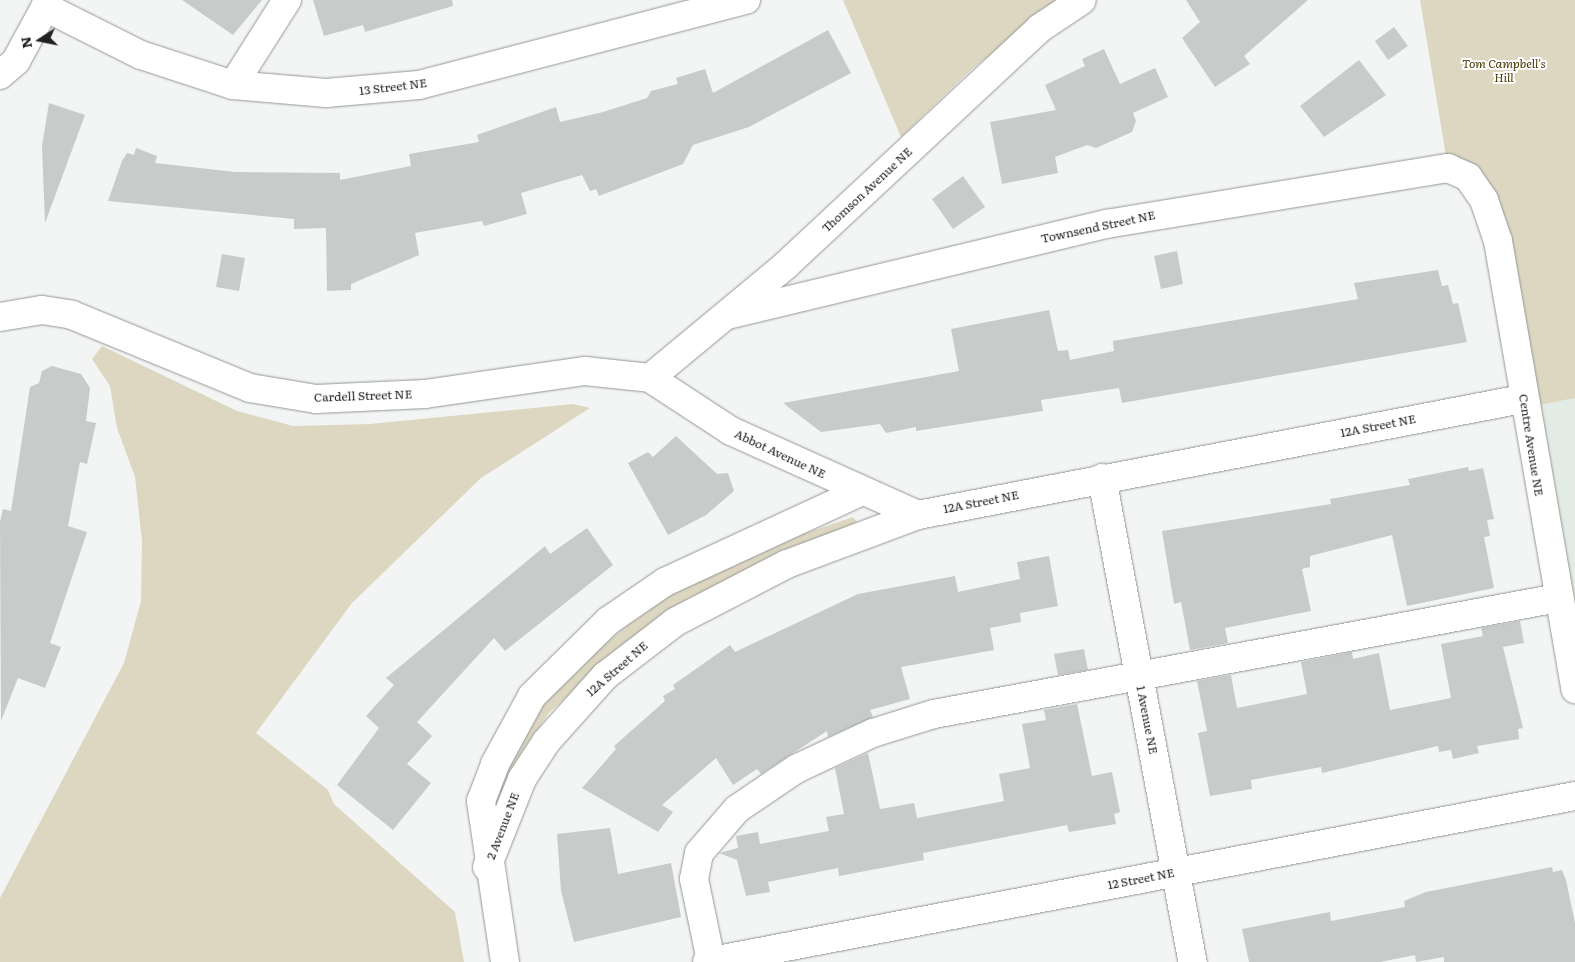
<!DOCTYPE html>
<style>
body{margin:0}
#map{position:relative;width:1575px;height:962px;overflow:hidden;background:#f2f5f3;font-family:Literata,serif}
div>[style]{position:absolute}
.built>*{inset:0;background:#e3ece4}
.green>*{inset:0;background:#ddd7c2}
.building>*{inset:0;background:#c7cbca}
.roads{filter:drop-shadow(0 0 1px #949794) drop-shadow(0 0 1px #949794)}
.minor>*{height:28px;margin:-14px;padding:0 14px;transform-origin:14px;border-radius:14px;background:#fff}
span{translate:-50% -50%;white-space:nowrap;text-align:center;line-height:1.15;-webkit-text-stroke:4px #fff;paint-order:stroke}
.park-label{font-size:12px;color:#453800;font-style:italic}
.street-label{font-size:12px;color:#202120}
.north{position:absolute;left:15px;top:15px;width:50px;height:50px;-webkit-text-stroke:4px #fff;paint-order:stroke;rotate:259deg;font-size:14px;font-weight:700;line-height:20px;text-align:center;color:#202120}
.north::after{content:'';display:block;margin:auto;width:18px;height:22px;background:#202120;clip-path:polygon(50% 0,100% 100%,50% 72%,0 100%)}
</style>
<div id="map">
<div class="built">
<div style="clip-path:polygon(1575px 398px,1575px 687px,1524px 408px)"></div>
</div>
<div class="green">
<div style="clip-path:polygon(843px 0,1059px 0,972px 69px,901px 137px)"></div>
<div style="clip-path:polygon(1420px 0,1575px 0,1575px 398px,1524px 408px,1498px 241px,1448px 168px)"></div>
<div style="clip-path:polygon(102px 346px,237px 411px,293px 426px,370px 424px,573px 404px,590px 408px,481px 478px,352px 603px,256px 733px,328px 790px,334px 804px,455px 912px,464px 962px,0 962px,0 898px,124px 663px,141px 601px,142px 541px,135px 477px,117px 428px,110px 386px,92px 359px)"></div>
<div style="clip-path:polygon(853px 517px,857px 522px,851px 526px,609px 657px,549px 713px,505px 777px,502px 792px,496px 786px,536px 710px,566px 676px,629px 624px,676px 591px,759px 549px)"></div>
</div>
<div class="building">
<div style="clip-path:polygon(182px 0,262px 0,233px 35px)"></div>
<div style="clip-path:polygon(313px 0,452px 0,453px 6px,365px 32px,363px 25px,324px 36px)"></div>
<div style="clip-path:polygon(1186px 0,1308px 0,1244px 56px,1250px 64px,1215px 87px,1182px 38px,1200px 22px)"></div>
<div style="clip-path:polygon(1394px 27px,1408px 46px,1388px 60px,1375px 41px)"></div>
<div style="clip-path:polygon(828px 30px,851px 73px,749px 127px,693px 145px,683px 164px,599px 196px,596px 189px,590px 191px,582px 175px,521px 193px,527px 214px,484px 226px,482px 221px,415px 233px,419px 255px,351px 284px,351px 290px,327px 291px,326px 228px,294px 229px,294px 219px,108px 201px,122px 161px,127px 153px,134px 155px,136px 148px,157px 156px,155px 163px,235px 172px,340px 173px,340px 180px,411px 166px,409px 154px,479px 142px,477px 135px,556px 107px,560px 122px,603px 112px,647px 98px,651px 91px,678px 84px,676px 78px,705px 69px,713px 93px)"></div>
<div style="clip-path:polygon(1104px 49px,1120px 84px,1155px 68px,1168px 97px,1133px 113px,1136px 121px,1132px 132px,1096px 148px,1087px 145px,1055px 157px,1058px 173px,1002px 184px,990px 122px,1056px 110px,1045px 85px,1085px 66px,1082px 59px)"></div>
<div style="clip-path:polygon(1359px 60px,1386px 95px,1324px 137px,1300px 106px)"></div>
<div style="clip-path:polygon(49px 103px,85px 115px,45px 223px,42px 146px)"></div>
<div style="clip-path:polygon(963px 176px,985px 207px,953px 229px,932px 199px)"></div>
<div style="clip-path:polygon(1177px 251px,1183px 284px,1161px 289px,1154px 256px)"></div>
<div style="clip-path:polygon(222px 254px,245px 258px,239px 291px,216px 287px)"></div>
<div style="clip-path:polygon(1438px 270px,1442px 286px,1448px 285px,1453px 304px,1458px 303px,1467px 342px,1122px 403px,1119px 388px,1041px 400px,1043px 411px,916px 431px,916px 427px,886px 433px,880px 424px,821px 432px,783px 403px,959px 371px,951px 329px,1049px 310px,1058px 351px,1068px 350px,1070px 360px,1114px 351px,1113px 341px,1358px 299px,1354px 283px)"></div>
<div style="clip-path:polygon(52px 366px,81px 374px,90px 388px,86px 421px,96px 423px,87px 464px,80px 462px,68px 526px,87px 532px,50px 643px,61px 647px,45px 688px,18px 678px,1px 721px,0 522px,3px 509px,11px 511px,30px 387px,39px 383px,42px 371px)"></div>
<div style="clip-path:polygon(676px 436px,717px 474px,728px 473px,734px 491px,706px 515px,668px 535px,628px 463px,648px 452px,653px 457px)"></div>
<div style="clip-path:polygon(1468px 467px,1469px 471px,1483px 468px,1494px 519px,1487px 520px,1490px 536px,1484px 537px,1494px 588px,1407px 606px,1392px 535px,1310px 556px,1310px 567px,1302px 569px,1311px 611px,1225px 628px,1228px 643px,1190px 650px,1181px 602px,1174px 604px,1162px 531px,1331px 504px,1330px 499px,1410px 485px,1408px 479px)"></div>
<div style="clip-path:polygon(587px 528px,613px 565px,505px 651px,494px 638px,417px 722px,432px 736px,407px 764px,431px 783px,393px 830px,337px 785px,379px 728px,366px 716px,394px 685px,386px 678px,545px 546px,550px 554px)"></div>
<div style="clip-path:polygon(1049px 556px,1058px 606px,1020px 613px,1021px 622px,990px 628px,994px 650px,901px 667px,910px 699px,870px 710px,873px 717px,828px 737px,827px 731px,761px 774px,757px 769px,733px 785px,716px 758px,662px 805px,673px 812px,658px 832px,582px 788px,616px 749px,614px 746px,665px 701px,663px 696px,675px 689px,673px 685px,730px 645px,735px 652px,858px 594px,955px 576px,958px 592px,1020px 579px,1017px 562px)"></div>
<div style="clip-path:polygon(1520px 621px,1524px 643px,1503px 647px,1523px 728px,1518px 729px,1519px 739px,1477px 746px,1479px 753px,1453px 759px,1451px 750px,1439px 752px,1438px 746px,1322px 773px,1321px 767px,1251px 780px,1252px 789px,1210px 796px,1198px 733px,1207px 731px,1197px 681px,1231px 675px,1237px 708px,1307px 694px,1301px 662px,1352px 652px,1353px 659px,1379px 653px,1390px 710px,1451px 698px,1441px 644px,1483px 636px,1481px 628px)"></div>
<div style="clip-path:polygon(1084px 649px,1088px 670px,1058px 675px,1054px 654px)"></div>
<div style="clip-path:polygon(1077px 704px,1092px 776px,1112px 772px,1120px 812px,1114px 814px,1116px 824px,1069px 832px,1067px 825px,923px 853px,924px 860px,839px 876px,838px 868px,768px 882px,770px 892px,746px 896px,737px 860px,719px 853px,738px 848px,736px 836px,758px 832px,760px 844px,829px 831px,826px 817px,844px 814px,835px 768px,868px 753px,880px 809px,914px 803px,917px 818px,1004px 801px,999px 774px,1030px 768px,1022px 724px,1046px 720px,1044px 710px)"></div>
<div style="clip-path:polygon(610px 828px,618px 874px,671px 863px,681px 917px,574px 942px,561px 891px,557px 834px)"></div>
<div style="clip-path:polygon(1552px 867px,1553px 872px,1562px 870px,1566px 880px,1575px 923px,1575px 962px,1444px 962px,1444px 957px,1416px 962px,1415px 955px,1380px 962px,1249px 962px,1242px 929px,1330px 912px,1331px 921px,1405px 907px,1404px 901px,1426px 892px)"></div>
</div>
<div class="roads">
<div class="minor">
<div style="left:45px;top:7px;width:107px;rotate:26.6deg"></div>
<div style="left:141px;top:55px;width:97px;rotate:18.1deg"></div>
<div style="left:233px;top:85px;width:93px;rotate:4.9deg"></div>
<div style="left:326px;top:93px;width:93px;rotate:-4.9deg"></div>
<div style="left:419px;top:85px;width:338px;rotate:-14.6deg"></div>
<div style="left:0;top:75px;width:21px;rotate:-41deg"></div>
<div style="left:16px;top:61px;width:69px;rotate:-61.6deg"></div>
<div style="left:233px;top:85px;width:101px;rotate:-57.6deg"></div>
<div style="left:731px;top:314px;width:386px;rotate:-13.5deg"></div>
<div style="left:1106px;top:224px;width:347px;rotate:-9.3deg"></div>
<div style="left:1448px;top:168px;width:22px;rotate:24deg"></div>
<div style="left:1468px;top:177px;width:28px;rotate:55deg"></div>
<div style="left:1484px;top:200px;width:43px;rotate:71.1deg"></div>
<div style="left:1498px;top:241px;width:455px;rotate:80.2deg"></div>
<div style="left:0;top:317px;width:43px;rotate:-9.5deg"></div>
<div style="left:42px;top:310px;width:30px;rotate:9deg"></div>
<div style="left:72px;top:315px;width:192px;rotate:22.3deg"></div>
<div style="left:250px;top:388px;width:67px;rotate:9.5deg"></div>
<div style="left:316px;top:399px;width:109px;rotate:-2.6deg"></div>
<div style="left:425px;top:394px;width:162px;rotate:-8.2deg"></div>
<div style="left:585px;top:371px;width:65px;rotate:6.1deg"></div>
<div style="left:650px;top:378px;width:97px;rotate:33.2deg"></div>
<div style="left:731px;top:431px;width:205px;rotate:24.2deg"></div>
<div style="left:650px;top:378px;width:177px;rotate:-39.7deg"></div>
<div style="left:786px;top:265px;width:347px;rotate:-43deg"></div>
<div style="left:1040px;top:28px;width:50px;rotate:-33.7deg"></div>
<div style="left:1102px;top:478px;width:492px;rotate:79.4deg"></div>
<div style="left:487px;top:867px;width:95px;rotate:-68.3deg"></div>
<div style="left:522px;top:779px;width:44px;rotate:-57deg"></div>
<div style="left:546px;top:742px;width:89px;rotate:-48.2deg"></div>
<div style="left:605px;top:676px;width:88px;rotate:-37.6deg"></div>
<div style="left:675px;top:622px;width:126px;rotate:-27.4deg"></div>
<div style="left:787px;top:564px;width:140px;rotate:-20.5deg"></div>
<div style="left:918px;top:515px;width:615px;rotate:-10.87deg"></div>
<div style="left:711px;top:961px;width:84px;rotate:-101.7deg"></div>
<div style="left:694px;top:879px;width:26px;rotate:-79deg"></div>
<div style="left:699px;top:853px;width:58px;rotate:-49.2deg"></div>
<div style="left:737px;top:809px;width:71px;rotate:-34.1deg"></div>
<div style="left:796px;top:769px;width:85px;rotate:-25.1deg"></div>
<div style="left:873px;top:733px;width:64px;rotate:-17.3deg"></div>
<div style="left:934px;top:714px;width:635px;rotate:-10.53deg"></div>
<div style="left:505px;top:962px;width:163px;rotate:-98.5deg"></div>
<div style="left:481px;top:801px;width:40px;rotate:-69deg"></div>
<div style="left:495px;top:764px;width:77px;rotate:-61.4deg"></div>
<div style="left:532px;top:696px;width:107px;rotate:-44.6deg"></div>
<div style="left:608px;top:621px;width:69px;rotate:-34.4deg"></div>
<div style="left:665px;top:582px;width:217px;rotate:-24.8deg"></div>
<div style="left:707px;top:962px;width:884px;rotate:-10.83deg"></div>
</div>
</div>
<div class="park-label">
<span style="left:1504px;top:71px">Tom Campbell's<br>Hill</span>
</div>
<div class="street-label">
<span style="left:393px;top:87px;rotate:-7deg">13 Street NE</span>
<span style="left:867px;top:190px;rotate:-43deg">Thomson Avenue NE</span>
<span style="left:1098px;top:227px;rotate:-12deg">Townsend Street NE</span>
<span style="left:363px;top:396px;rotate:-2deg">Cardell Street NE</span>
<span style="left:1378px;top:426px;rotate:-11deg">12A Street NE</span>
<span style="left:1531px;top:445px;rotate:81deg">Centre Avenue NE</span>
<span style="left:780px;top:454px;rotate:25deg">Abbot Avenue NE</span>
<span style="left:981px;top:502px;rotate:-11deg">12A Street NE</span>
<span style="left:617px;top:669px;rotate:-41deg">12A Street NE</span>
<span style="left:1147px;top:720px;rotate:79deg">1 Avenue NE</span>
<span style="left:503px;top:826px;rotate:-69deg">2 Avenue NE</span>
<span style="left:1141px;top:879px;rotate:-11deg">12 Street NE</span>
</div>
<div class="north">N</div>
</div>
